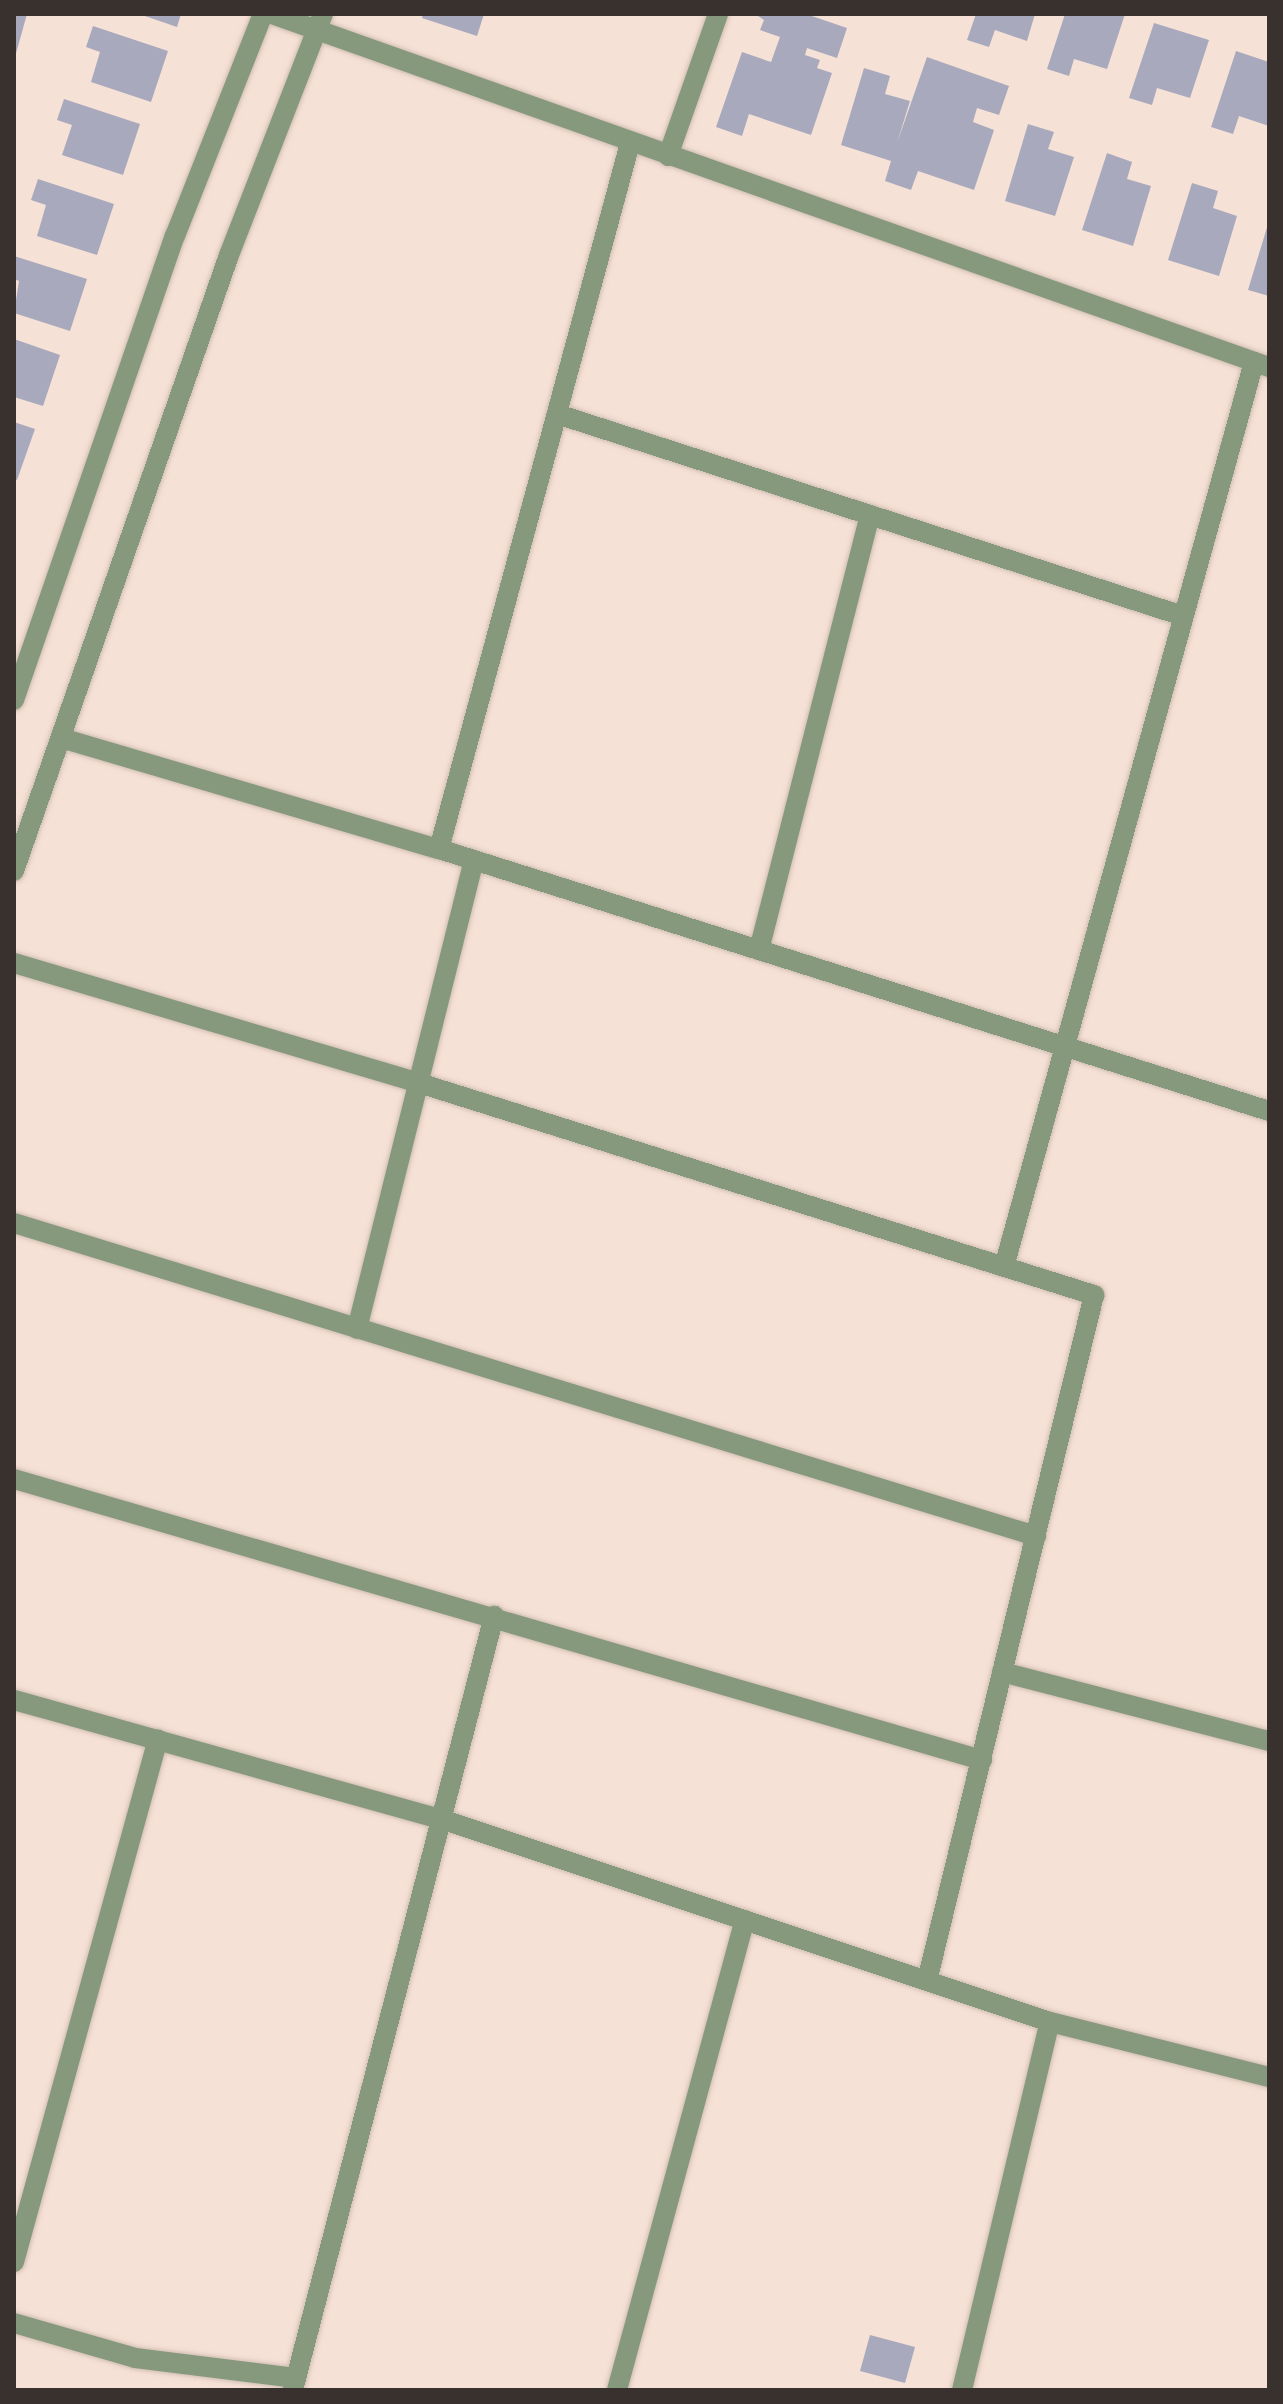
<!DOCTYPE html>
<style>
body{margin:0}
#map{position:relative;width:1283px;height:2404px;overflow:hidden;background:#f6e1d6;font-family:Karla,sans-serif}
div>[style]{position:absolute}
.building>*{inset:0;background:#a9a9bd}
.roads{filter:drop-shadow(0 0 2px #d0beb4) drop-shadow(0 0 2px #d0beb4)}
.minor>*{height:20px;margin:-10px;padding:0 10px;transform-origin:10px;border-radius:10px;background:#87997c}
span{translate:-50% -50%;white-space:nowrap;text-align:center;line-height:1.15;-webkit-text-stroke:6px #fdf0e9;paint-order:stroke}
.frame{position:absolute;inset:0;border:16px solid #39312d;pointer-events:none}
</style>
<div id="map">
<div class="building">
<div style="clip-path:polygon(14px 14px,27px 14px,15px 57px,14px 57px)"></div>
<div style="clip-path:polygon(139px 14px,181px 14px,177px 27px)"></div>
<div style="clip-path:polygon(423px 14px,484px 14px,477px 36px,422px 18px)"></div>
<div style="clip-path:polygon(755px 14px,806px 14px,847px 28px,837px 58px,807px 48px,805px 55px,820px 60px,817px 68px,832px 73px,811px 135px,749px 114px,742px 136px,716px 127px,742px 52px,771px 62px,780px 37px,760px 30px,764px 20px)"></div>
<div style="clip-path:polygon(976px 14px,1035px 14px,1027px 41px,995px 30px,989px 47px,967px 40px)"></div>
<div style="clip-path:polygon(1065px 14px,1125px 14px,1107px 69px,1074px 59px,1069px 76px,1047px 69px)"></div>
<div style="clip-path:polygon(1154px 23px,1209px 40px,1190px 98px,1157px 88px,1152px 105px,1129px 98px)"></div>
<div style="clip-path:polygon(93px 26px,168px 51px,151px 102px,91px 82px,100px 52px,86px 47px)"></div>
<div style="clip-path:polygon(1236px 51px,1269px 62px,1269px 126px,1239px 116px,1233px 134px,1211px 127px)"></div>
<div style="clip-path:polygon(927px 57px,1009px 86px,999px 115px,977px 108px,973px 122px,994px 130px,974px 190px,918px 171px,911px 190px,885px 181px,891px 161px,841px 145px,864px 68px,890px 76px,885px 94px,910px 101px,897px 143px)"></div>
<div style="clip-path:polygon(64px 99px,140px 124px,123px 175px,62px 155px,72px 125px,57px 120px)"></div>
<div style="clip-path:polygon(1028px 124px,1054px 132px,1048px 149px,1074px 157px,1055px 216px,1005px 201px)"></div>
<div style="clip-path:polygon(1107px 153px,1132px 162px,1127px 179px,1151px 186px,1133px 246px,1082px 230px)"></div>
<div style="clip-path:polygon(38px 179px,114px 204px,97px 255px,37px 236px,46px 205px,31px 200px)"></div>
<div style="clip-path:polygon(1192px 183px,1218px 191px,1213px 208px,1237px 216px,1219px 276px,1168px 260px)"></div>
<div style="clip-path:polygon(1268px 224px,1269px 224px,1269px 296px,1248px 290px)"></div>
<div style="clip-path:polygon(14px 256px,87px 279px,70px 331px,14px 313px,19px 281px,14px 279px)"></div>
<div style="clip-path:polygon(14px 339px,60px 355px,43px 406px,14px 397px)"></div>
<div style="clip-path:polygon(14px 422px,35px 429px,17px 480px,14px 479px)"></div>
<div style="clip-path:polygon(870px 2335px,915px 2347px,905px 2383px,860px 2371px)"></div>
</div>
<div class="roads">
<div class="minor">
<div style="left:272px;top:14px;width:1058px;rotate:19.5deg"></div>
<div style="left:668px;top:156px;width:151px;rotate:-70.6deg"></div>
<div style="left:557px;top:414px;width:658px;rotate:17.88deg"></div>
<div style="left:14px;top:700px;width:491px;rotate:-70.9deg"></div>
<div style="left:175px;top:236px;width:239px;rotate:-68.4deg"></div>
<div style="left:61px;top:738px;width:394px;rotate:16.4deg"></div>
<div style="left:439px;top:849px;width:870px;rotate:17.52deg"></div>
<div style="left:439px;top:849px;width:731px;rotate:-74.86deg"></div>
<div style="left:14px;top:871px;width:652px;rotate:-70.76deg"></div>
<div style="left:229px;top:255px;width:259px;rotate:-68.7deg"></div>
<div style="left:759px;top:950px;width:449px;rotate:-75.7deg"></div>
<div style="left:14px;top:963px;width:422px;rotate:16.5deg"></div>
<div style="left:419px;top:1083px;width:708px;rotate:17.44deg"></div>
<div style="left:1094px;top:1295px;width:706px;rotate:103.68deg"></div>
<div style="left:14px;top:1223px;width:1069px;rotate:17.03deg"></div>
<div style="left:1004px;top:1267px;width:939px;rotate:-74.56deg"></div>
<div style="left:357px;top:1329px;width:482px;rotate:-76deg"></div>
<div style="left:14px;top:1479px;width:1008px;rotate:16.19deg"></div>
<div style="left:1002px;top:1672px;width:276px;rotate:14.5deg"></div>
<div style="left:14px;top:1700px;width:443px;rotate:15.6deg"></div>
<div style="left:441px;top:1819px;width:642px;rotate:18.43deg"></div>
<div style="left:1050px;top:2022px;width:226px;rotate:14.1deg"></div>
<div style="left:14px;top:2262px;width:542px;rotate:-74.61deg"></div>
<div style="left:14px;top:2323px;width:126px;rotate:16.1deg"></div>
<div style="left:135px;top:2358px;width:162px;rotate:7.1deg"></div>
<div style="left:293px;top:2390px;width:800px;rotate:-75.44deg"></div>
<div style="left:617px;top:2390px;width:487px;rotate:-74.8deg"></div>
<div style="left:962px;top:2390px;width:378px;rotate:-76.6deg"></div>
</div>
</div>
<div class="frame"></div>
</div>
